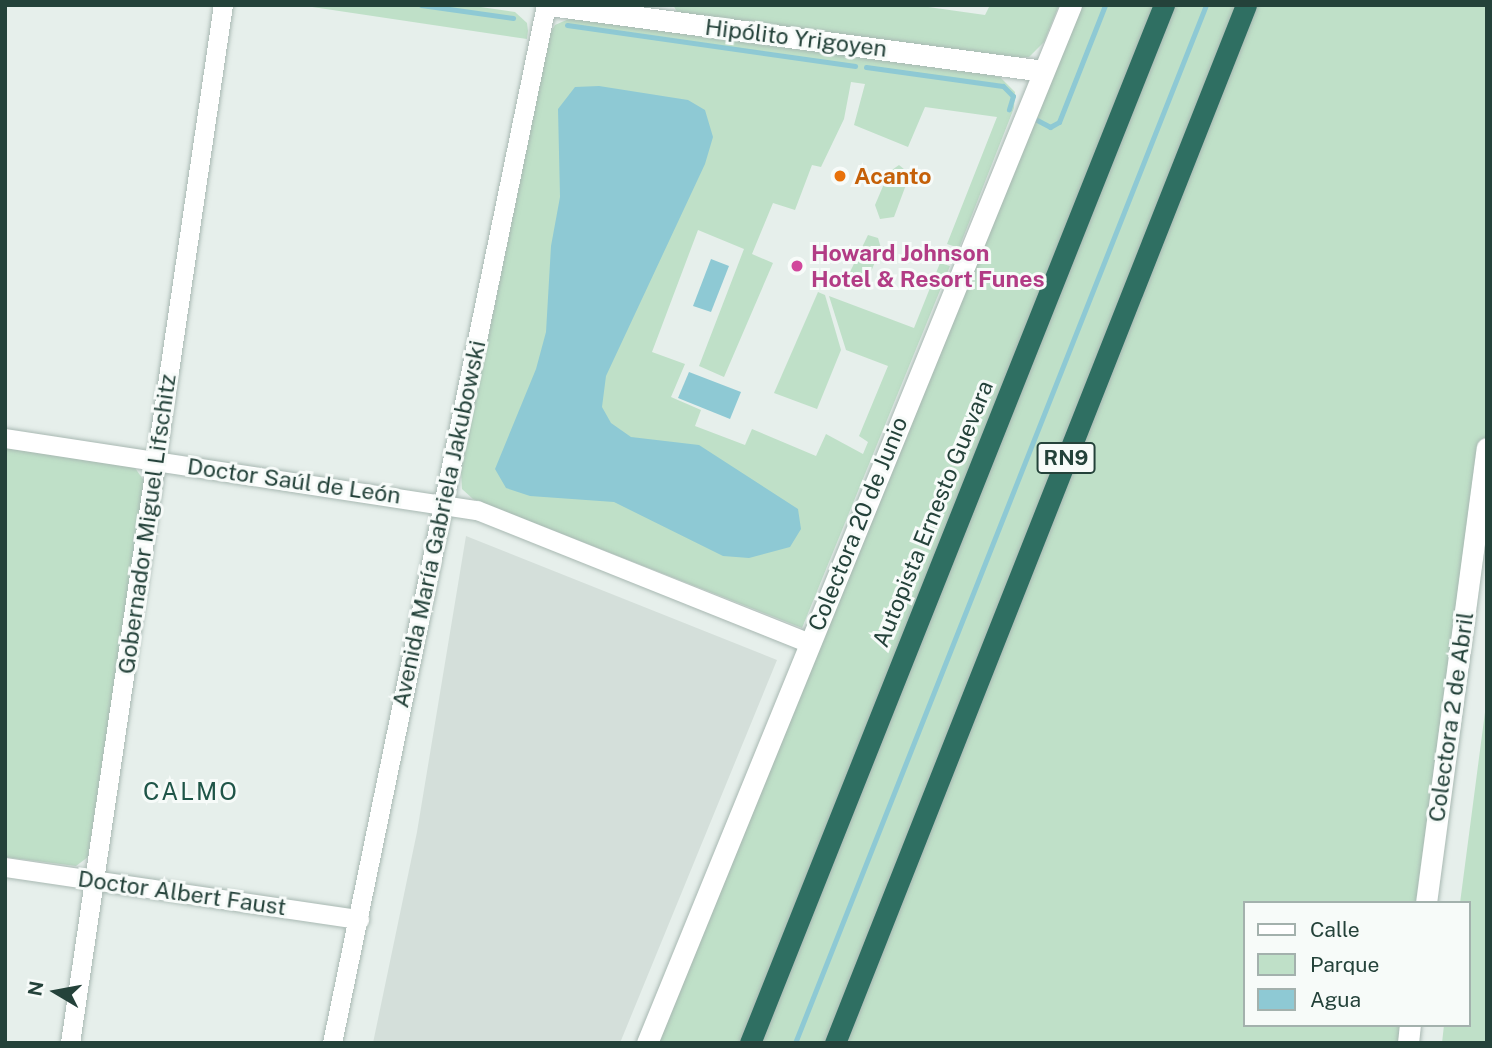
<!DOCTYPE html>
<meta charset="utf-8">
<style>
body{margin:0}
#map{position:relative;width:1492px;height:1048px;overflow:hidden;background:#e6efeb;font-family:"Public Sans",sans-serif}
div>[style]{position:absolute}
.built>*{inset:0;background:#d4dfda}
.green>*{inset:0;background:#bfe0c8}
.water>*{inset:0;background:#8ec9d4}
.stream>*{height:5px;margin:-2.5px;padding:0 2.5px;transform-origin:2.5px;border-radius:2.5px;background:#8ec9d4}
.roads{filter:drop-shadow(0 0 2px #a8b8b2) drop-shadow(0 0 2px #a8b8b2)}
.minor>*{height:19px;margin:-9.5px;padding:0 9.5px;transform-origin:9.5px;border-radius:9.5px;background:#fff}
.tertiary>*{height:21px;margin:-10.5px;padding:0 10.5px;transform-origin:10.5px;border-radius:10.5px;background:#fff}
.secondary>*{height:21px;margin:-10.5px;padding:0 10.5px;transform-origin:10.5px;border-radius:10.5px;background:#fff}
.motorway>*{height:21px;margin:-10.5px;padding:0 10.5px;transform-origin:10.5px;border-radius:10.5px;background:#2f6f62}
.dots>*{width:19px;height:19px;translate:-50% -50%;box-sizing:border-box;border:4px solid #f7fbf9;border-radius:50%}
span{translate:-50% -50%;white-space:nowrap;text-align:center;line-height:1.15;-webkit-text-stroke:6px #f7fbf9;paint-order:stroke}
.shield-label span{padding:2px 5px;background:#f7fbf9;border:2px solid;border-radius:5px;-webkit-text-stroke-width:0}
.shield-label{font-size:21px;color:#24423a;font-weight:700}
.street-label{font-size:23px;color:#24423a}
.food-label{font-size:23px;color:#c56008;font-weight:700}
.left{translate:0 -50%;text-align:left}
.hotel-label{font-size:23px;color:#b23c85;font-weight:700}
.neighbourhood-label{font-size:24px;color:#1f5548;letter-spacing:2px}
.frame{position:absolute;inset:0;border:7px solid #24423a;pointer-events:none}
.legend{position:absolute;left:1243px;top:901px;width:228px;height:126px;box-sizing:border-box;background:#f7fbf9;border:2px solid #a3b1ad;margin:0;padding:9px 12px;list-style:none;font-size:21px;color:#24423a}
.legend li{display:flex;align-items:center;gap:14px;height:35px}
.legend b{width:35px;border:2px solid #a3b1ad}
.north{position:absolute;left:21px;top:957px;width:70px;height:70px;-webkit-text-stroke:5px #f7fbf9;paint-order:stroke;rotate:280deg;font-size:19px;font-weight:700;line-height:28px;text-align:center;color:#24423a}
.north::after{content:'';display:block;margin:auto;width:24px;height:32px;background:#24423a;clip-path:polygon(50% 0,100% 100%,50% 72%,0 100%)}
</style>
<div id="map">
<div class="built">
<div style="clip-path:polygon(466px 536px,777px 660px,620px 1043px,373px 1043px,417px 832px)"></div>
</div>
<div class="green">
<div style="clip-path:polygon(299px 5px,467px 5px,515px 12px,527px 23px,528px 31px,527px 39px)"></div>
<div style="clip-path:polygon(673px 5px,914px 5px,985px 15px,990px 5px,1059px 5px,1044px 42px,1029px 57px,1009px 58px,679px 15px)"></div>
<div style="clip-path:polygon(1071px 5px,1487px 5px,1487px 448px,1426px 903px,1245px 903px,1245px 1025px,1410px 1025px,1408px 1043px,647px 1043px)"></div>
<div style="clip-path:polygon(571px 18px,983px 73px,1000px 77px,1015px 92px,1014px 108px,959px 248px,947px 244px,997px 117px,925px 107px,908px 147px,854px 125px,865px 84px,851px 82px,844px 119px,821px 167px,812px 165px,795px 210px,773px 203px,752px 254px,773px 263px,724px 377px,699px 366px,744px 249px,698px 230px,652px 352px,685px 364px,671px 397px,701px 410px,695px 426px,745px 445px,752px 429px,816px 456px,826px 434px,863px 454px,868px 442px,859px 436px,888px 366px,846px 350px,829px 296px,914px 328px,940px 263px,950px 266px,802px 628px,473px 499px,462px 489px,461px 471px,550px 34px,555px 25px)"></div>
<div style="clip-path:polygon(899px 165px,910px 174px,894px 217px,880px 219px,875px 205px,889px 172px)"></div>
<div style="clip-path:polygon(868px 235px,878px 238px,881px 248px,867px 281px,854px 288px,850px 272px)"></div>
<div style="clip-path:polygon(818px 292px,825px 295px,841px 350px,817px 409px,774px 393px)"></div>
<div style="clip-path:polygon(5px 448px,124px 465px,135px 468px,145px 482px,88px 857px,76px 866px,5px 857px)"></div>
<div style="clip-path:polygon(1487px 697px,1487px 1043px,1442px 1043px,1444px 1025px,1469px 1025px,1469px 903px,1460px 903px)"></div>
</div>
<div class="water">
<div style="clip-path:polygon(599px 86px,688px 100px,705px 110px,713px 137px,705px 164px,606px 376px,602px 407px,611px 423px,631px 437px,699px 445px,798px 509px,801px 529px,790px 547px,749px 558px,723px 556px,614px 502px,530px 496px,506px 488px,495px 469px,536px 369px,546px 332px,551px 246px,560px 197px,558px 109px,575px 87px)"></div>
<div style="clip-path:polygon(711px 259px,729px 266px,711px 312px,693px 306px)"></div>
<div style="clip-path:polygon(689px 372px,741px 392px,730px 419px,678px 398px)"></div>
</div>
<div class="stream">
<div style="left:421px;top:5px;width:93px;rotate:8deg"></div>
<div style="left:567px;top:25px;width:291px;rotate:8.1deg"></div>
<div style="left:866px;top:67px;width:138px;rotate:7.9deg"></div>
<div style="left:1003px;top:86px;width:14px;rotate:45deg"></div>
<div style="left:1013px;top:96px;width:14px;rotate:107deg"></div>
<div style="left:1037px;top:120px;width:15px;rotate:28deg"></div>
<div style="left:1050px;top:127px;width:10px;rotate:-29deg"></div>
<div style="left:1059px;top:122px;width:126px;rotate:-68.5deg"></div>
<div style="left:795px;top:1043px;width:1116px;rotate:-68.4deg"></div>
</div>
<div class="roads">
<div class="minor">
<div style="left:5px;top:438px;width:477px;rotate:8.7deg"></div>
<div style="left:477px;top:510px;width:359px;rotate:21.8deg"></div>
<div style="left:5px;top:867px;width:358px;rotate:8.4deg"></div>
<div style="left:70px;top:1043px;width:1049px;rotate:-81.62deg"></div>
<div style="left:332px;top:1043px;width:1060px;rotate:-78.35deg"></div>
</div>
<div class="tertiary">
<div style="left:1426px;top:903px;width:459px;rotate:-82.4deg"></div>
<div style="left:1408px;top:1043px;width:18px;rotate:-84deg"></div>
</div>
<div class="secondary">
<div style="left:549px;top:5px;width:497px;rotate:7.6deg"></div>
<div style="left:647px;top:1043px;width:1121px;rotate:-67.78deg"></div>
</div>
<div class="motorway">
<div style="left:750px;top:1043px;width:1118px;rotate:-68.26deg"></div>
<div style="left:835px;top:1043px;width:1116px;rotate:-68.4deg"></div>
</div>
</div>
<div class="dots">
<div style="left:840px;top:176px;background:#e8710a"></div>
<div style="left:797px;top:266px;background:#d1479c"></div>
</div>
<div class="shield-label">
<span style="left:1066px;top:458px">RN9</span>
</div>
<div class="street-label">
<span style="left:796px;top:38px;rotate:7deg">Hipólito Yrigoyen</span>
<span style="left:294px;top:481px;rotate:8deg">Doctor Saúl de León</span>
<span style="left:933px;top:514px;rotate:-68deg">Autopista Ernesto Guevara</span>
<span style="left:147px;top:524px;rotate:-82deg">Gobernador Miguel Lifschitz</span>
<span style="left:439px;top:524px;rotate:-78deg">Avenida María Gabriela Jakubowski</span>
<span style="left:858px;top:524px;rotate:-68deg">Colectora 20 de Junio</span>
<span style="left:1451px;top:717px;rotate:-82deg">Colectora 2 de Abril</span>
<span style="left:182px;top:893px;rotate:8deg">Doctor Albert Faust</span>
</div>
<div class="food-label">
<span class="left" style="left:854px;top:176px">Acanto</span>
</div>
<div class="hotel-label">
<span class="left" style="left:811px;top:266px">Howard Johnson<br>Hotel &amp; Resort Funes</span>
</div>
<div class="neighbourhood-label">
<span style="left:191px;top:792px">CALMO</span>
</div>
<div class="frame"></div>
<ul class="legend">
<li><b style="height:9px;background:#fff"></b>Calle</li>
<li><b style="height:19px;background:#bfe0c8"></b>Parque</li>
<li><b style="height:19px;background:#8ec9d4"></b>Agua</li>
</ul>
<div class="north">N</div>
</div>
